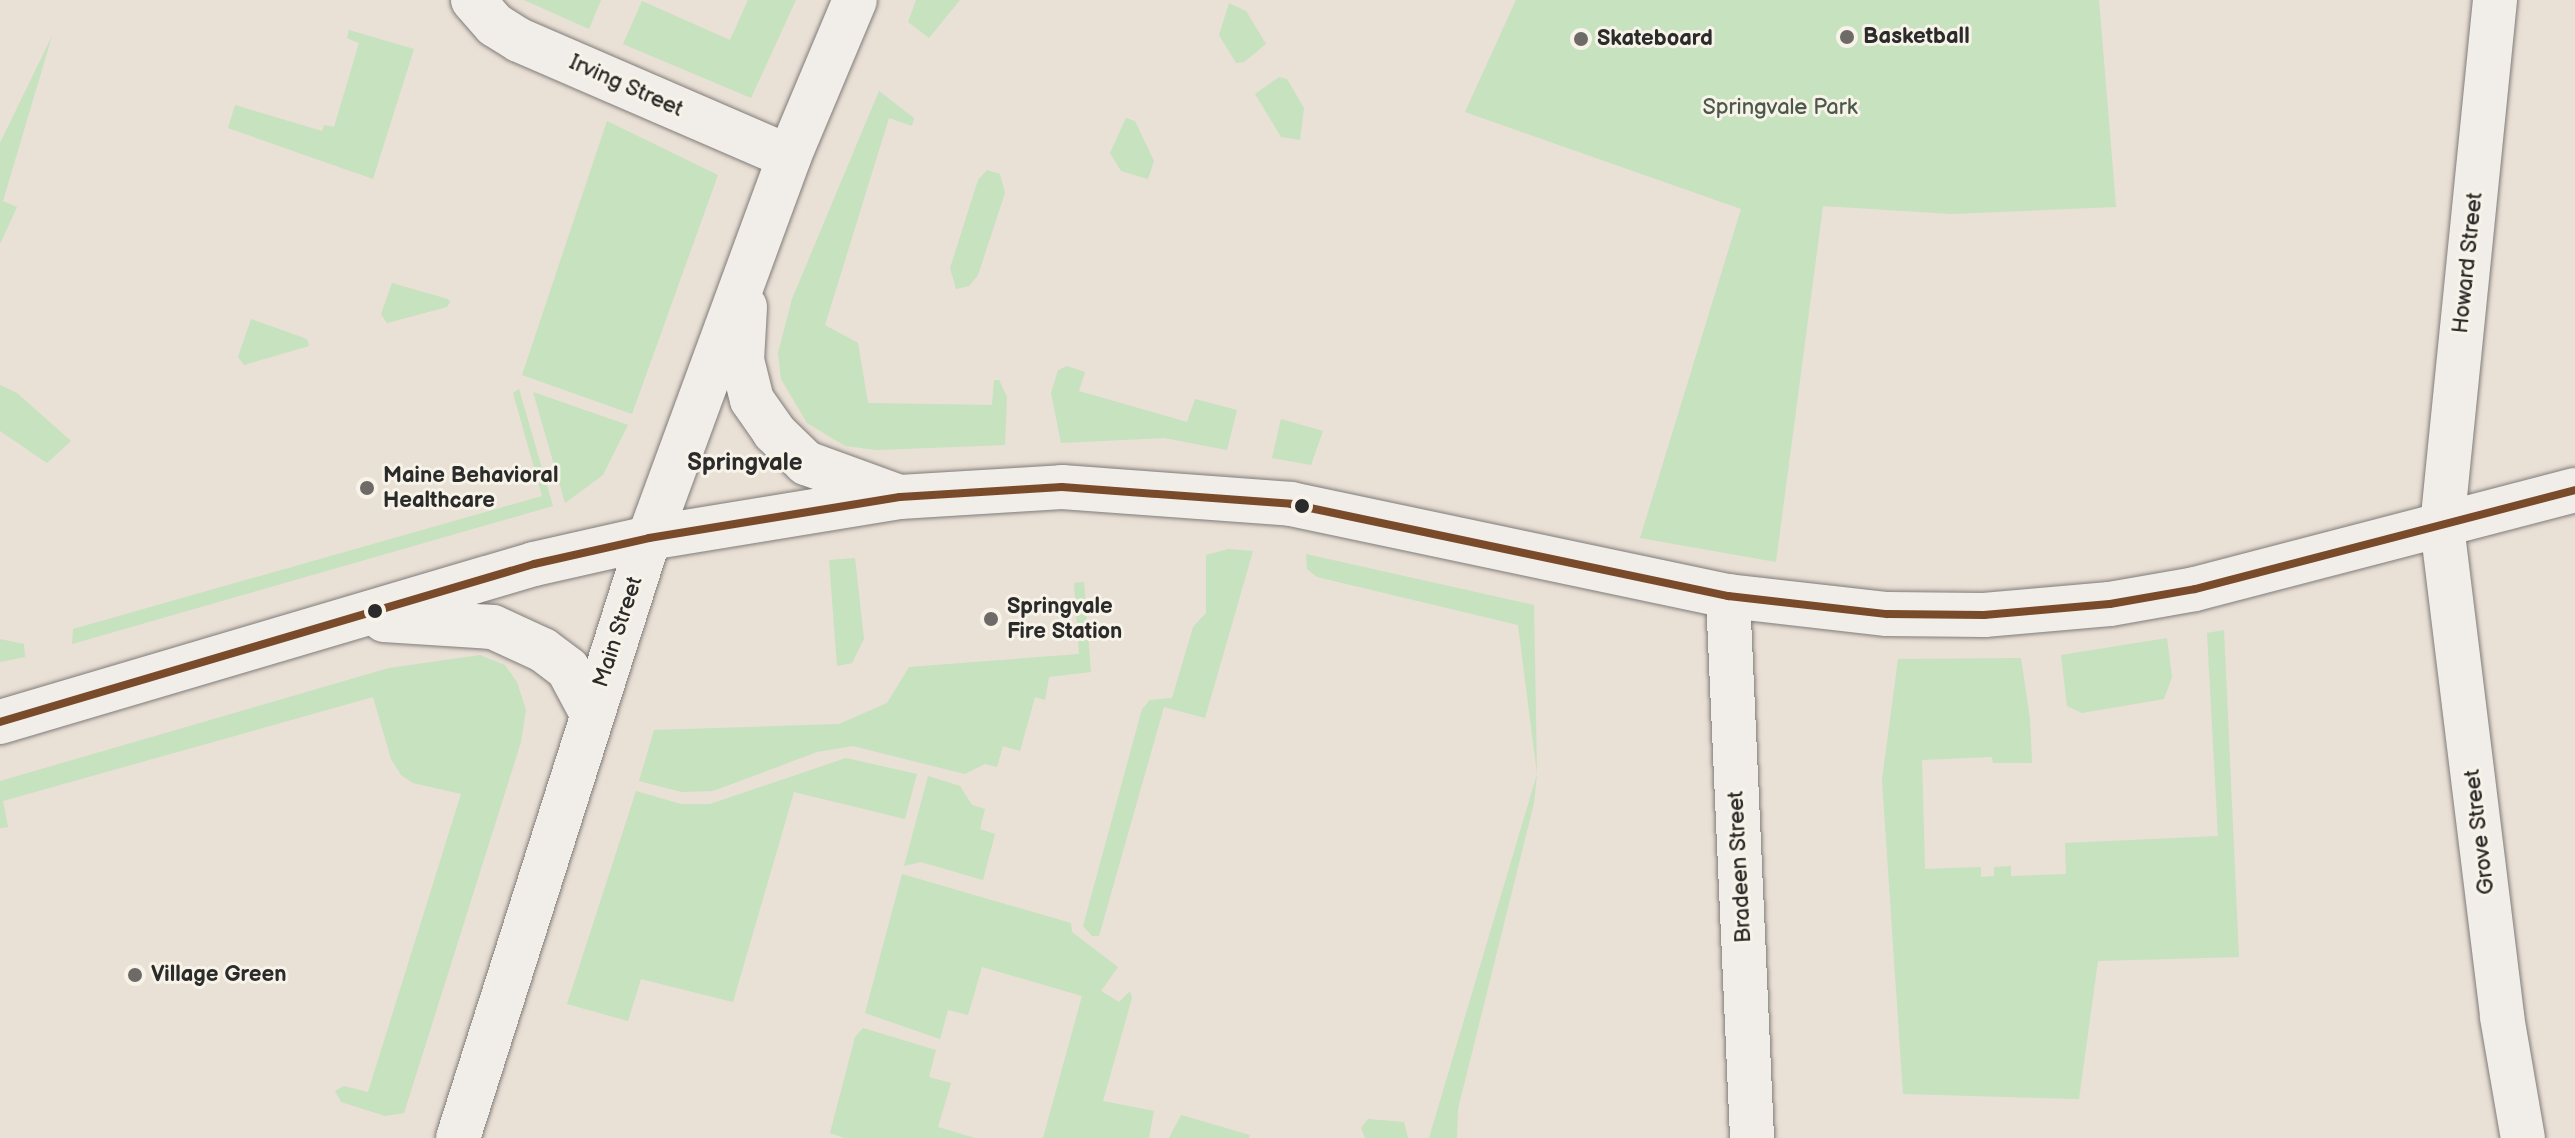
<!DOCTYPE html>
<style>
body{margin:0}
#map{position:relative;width:2575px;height:1138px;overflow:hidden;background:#e9e0d6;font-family:"Balsamiq Sans",sans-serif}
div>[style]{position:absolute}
.green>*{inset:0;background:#c6e2be}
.roads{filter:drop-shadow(0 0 2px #807c78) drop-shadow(0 0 2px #807c78)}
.minor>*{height:44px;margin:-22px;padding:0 22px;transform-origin:22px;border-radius:22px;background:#f1eeea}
.secondary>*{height:44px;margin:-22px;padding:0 22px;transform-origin:22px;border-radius:22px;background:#f1eeea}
.bus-1>*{height:8px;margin:-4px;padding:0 4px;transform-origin:4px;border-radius:4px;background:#7a4b2a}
.dots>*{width:22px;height:22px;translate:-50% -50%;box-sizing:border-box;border:4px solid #f7f3e8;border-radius:50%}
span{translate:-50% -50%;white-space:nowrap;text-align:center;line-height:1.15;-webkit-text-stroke:6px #f7f3e8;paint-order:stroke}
.poi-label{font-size:22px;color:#2b2b2b;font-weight:700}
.left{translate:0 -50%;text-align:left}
.street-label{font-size:22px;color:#2b2b2b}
.park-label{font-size:22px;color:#4a594b}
.neighbourhood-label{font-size:24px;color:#2b2b2b;font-weight:700}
</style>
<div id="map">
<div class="green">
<div style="clip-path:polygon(524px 0,601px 0,589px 29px)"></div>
<div style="clip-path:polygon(748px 0,796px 0,751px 98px,623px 44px,642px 1px,730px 40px)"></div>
<div style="clip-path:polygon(916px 0,960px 0,929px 38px,908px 22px)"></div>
<div style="clip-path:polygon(1516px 0,2099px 0,2116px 207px,1952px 214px,1823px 206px,1776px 562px,1640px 538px,1741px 209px,1465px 112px)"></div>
<div style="clip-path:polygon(1229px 3px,1246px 11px,1266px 44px,1244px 62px,1236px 63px,1219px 35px)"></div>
<div style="clip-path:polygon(349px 30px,414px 49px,373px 179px,228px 128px,235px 105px,322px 131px,324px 125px,334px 127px,359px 43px,347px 38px)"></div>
<div style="clip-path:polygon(52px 36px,3px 201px,17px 207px,0 244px,0 143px)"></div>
<div style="clip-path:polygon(1279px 77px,1287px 79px,1304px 108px,1300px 140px,1281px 137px,1255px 94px)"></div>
<div style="clip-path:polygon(879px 91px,914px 118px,912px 126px,889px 118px,825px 325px,858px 343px,868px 403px,992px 405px,994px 380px,999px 380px,1007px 397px,1005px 445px,877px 450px,845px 446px,807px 423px,781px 379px,778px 353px,792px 299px)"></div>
<div style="clip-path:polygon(1126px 118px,1135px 121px,1154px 161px,1148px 179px,1121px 171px,1110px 153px)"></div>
<div style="clip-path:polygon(607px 121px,718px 175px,632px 414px,522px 375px)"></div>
<div style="clip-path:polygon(987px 170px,1000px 174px,1005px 193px,978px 275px,969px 286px,956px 289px,950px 268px,978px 180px)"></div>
<div style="clip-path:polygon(392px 283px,448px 299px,450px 302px,447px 307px,387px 323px,381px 314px)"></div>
<div style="clip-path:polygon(251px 319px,307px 339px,309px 346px,244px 365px,238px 357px)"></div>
<div style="clip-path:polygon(1067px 366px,1085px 372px,1079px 391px,1187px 422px,1195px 399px,1237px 410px,1227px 450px,1164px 438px,1061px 443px,1051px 393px,1058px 370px)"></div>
<div style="clip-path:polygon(0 385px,17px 393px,71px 441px,47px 463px,0 431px)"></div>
<div style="clip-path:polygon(519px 389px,553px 506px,72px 644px,73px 629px,542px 496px,513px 393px)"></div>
<div style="clip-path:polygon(533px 392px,628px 425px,603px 475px,565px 503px)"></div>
<div style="clip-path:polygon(1281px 419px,1323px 431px,1311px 465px,1272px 458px)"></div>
<div style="clip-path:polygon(1228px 549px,1253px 551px,1205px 718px,1164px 707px,1099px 936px,1092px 936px,1083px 926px,1142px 709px,1150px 700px,1172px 698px,1193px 627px,1206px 613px,1206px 555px)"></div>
<div style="clip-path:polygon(1306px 554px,1534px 605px,1537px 774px,1534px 803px,1458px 1109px,1457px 1138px,1429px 1138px,1537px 774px,1518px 625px,1317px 577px,1307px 569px)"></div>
<div style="clip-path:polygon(855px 558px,864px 639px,852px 663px,837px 666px,829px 560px)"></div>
<div style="clip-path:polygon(1084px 582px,1091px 672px,1049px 677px,1045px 700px,1035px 697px,1020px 751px,1003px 746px,997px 767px,985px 764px,965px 774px,853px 746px,817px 752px,713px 791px,682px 792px,639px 781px,654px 730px,839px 724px,887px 703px,909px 667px,1079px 654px,1074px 583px)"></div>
<div style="clip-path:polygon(2224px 630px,2239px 957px,2098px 961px,2079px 1099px,1903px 1094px,1882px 780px,1898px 659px,2021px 658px,2030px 719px,2032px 763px,1993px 763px,1992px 757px,1922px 760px,1925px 869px,1981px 867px,1981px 877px,1994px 876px,1994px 867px,2011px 866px,2011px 876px,2066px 874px,2065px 843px,2218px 836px,2207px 633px)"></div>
<div style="clip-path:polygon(2167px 638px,2172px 677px,2164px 699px,2082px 713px,2067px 706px,2061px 655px)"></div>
<div style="clip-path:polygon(0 639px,24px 644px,25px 657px,0 662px)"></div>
<div style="clip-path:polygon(480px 655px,505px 665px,517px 682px,526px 710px,521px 742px,404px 1113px,385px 1116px,341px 1102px,335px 1091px,344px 1086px,368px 1092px,461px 794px,413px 783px,401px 775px,391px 759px,373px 697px,3px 801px,8px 827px,0 828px,0 781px,389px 668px)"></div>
<div style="clip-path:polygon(846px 758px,917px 774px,905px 819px,794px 792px,733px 1002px,641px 979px,628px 1021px,567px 1004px,636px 791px,681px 804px,710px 804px)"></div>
<div style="clip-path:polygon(928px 776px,960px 786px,972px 805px,985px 809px,980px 829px,995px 834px,983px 880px,921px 862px,904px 866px)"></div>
<div style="clip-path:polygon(902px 874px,1071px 923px,1072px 932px,1118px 967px,1101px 991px,1119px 1002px,1130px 991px,1132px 998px,1103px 1101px,1154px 1111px,1149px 1138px,1043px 1138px,1082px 996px,982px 967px,968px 1015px,948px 1010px,940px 1039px,865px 1013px)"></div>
<div style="clip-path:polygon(863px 1028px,936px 1050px,929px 1077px,951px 1083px,938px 1127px,975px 1138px,844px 1138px,830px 1133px,855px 1037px)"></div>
<div style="clip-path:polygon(1181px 1115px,1250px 1135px,1249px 1138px,1169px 1138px)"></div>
<div style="clip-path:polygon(1368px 1119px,1404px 1122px,1408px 1138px,1365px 1138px,1361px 1128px)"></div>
</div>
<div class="roads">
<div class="minor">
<div style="left:473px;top:0;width:33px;rotate:49deg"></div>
<div style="left:495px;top:25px;width:28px;rotate:32deg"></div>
<div style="left:519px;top:40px;width:294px;rotate:23.4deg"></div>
<div style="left:2495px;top:0;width:529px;rotate:95.75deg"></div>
<div style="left:2442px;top:526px;width:495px;rotate:83deg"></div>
<div style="left:2502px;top:1017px;width:123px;rotate:80.2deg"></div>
<div style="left:1728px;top:596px;width:543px;rotate:87.46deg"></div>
</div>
<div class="secondary">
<div style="left:745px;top:307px;width:53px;rotate:93.2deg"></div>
<div style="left:742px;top:360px;width:41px;rotate:76deg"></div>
<div style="left:752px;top:400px;width:39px;rotate:55deg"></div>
<div style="left:774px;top:432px;width:45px;rotate:44.1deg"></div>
<div style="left:806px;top:463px;width:94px;rotate:20deg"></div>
<div style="left:384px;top:620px;width:109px;rotate:3.7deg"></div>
<div style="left:493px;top:627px;width:55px;rotate:24.7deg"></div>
<div style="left:543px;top:650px;width:31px;rotate:37deg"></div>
<div style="left:568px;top:669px;width:51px;rotate:61.9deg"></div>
<div style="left:0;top:722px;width:557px;rotate:-16.48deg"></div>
<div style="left:534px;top:564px;width:118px;rotate:-12.7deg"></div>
<div style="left:649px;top:538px;width:254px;rotate:-9.3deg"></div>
<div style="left:900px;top:497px;width:162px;rotate:-3.5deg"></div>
<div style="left:1062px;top:487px;width:230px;rotate:4.2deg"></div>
<div style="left:1291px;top:504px;width:447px;rotate:11.9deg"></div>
<div style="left:1728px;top:596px;width:160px;rotate:6.5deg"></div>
<div style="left:1887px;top:614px;width:97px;rotate:0.6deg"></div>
<div style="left:1984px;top:615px;width:126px;rotate:-5deg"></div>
<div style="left:2110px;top:604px;width:86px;rotate:-10deg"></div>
<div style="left:2195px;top:589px;width:393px;rotate:-14.6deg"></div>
<div style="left:458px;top:1138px;width:630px;rotate:-72.34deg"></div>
<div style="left:649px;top:538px;width:406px;rotate:-69.8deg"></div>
<div style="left:789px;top:157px;width:170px;rotate:-67.2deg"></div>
</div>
</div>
<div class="bus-1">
<div style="left:0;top:722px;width:557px;rotate:-16.48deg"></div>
<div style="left:534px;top:564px;width:118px;rotate:-12.7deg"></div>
<div style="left:649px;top:538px;width:254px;rotate:-9.3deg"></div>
<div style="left:900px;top:497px;width:162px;rotate:-3.5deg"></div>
<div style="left:1062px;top:487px;width:230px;rotate:4.2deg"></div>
<div style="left:1291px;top:504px;width:447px;rotate:11.9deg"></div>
<div style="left:1728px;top:596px;width:160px;rotate:6.5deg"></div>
<div style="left:1887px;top:614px;width:97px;rotate:0.6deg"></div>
<div style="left:1984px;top:615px;width:126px;rotate:-5deg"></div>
<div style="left:2110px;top:604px;width:86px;rotate:-10deg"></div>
<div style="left:2195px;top:589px;width:393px;rotate:-14.6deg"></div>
</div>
<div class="dots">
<div style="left:1847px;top:37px;background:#6e6a67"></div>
<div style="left:1581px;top:39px;background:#6e6a67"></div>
<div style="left:367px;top:488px;background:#6e6a67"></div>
<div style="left:1302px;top:506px;background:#2b2b2b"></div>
<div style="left:375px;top:611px;background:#2b2b2b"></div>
<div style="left:991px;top:619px;background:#6e6a67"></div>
<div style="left:135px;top:975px;background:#6e6a67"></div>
</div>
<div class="poi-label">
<span class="left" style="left:1863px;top:37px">Basketball</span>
<span class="left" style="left:1597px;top:39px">Skateboard</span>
<span class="left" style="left:383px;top:488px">Maine Behavioral<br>Healthcare</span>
<span class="left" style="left:1007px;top:619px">Springvale<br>Fire Station</span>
<span class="left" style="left:151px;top:975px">Village Green</span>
</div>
<div class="street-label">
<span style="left:626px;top:86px;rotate:24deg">Irving Street</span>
<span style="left:2468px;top:263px;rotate:-84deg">Howard Street</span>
<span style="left:618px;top:632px;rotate:-72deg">Main Street</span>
<span style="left:2480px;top:832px;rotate:-97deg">Grove Street</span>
<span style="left:1740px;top:867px;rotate:-93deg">Bradeen Street</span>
</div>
<div class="park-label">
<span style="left:1780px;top:108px">Springvale Park</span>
</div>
<div class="neighbourhood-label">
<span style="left:745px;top:463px">Springvale</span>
</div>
</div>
